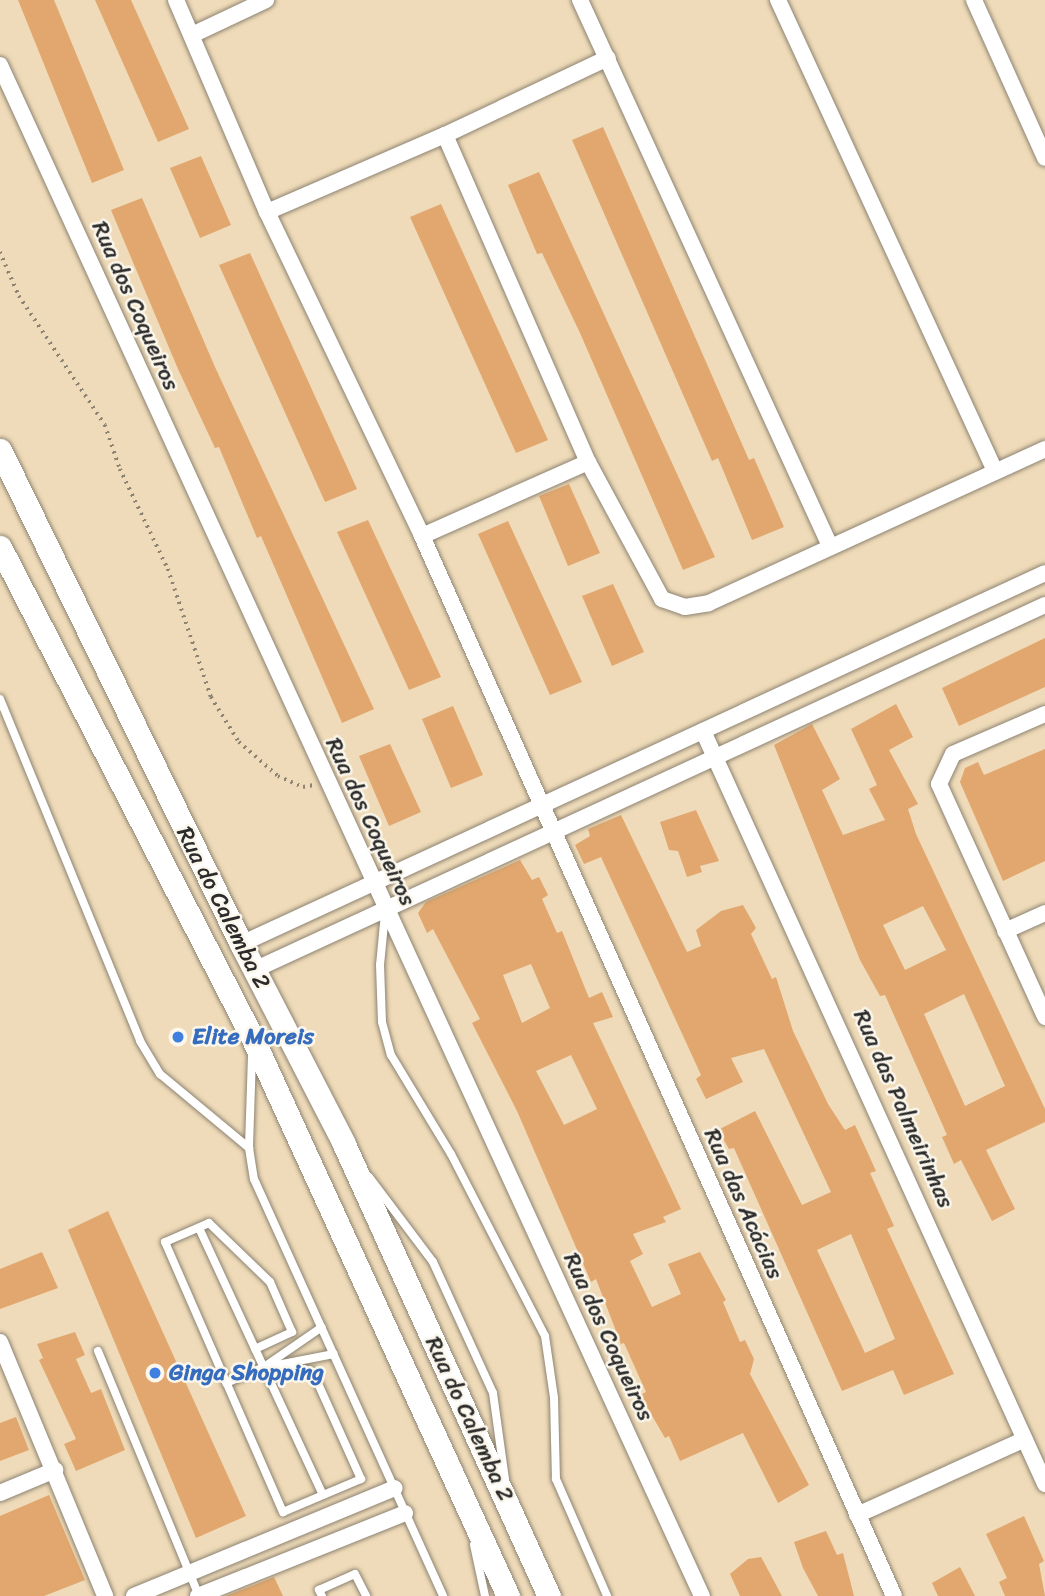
<!DOCTYPE html>
<meta charset="utf-8">
<style>
body{margin:0}
#map{position:relative;width:1045px;height:1596px;overflow:hidden;background:#efdbb9;font-family:Sriracha,sans-serif}
div>[style]{position:absolute}
.building>*{inset:0;background:#e1a76e}
.path>*{height:3.5px;margin-top:-1.75px;transform-origin:0;background:repeating-linear-gradient(90deg,#8d8372 0 2px,transparent 0 7px)}
.roads{filter:drop-shadow(0 0 2px #8d8372) drop-shadow(0 0 2px #8d8372)}
.lane>*{height:8px;margin:-4px;padding:0 4px;transform-origin:4px;border-radius:4px;background:#fff}
.street>*{height:16px;margin:-8px;padding:0 8px;transform-origin:8px;border-radius:8px;background:#fff}
.secondary>*{height:23px;margin:-11.5px;padding:0 11.5px;transform-origin:11.5px;border-radius:11.5px;background:#fff}
.dots>*{width:19px;height:19px;translate:-50% -50%;box-sizing:border-box;border:4px solid #fbf7ec;border-radius:50%}
span{translate:-50% -50%;white-space:nowrap;text-align:center;line-height:1.15;-webkit-text-stroke:5px #fbf7ec;paint-order:stroke}
.street-label{font-size:23px;color:#2b2b2b}
.shop-label{font-size:23px;color:#366cbe;font-weight:700}
.left{translate:0 -50%;text-align:left}
</style>
<div id="map">
<div class="building">
<div style="clip-path:polygon(18px 0,54px 0,124px 170px,92px 183px)"></div>
<div style="clip-path:polygon(95px 0,131px 0,189px 129px,158px 142px)"></div>
<div style="clip-path:polygon(603px 127px,749px 460px,754px 458px,784px 527px,752px 540px,718px 458px,712px 461px,572px 140px)"></div>
<div style="clip-path:polygon(201px 156px,231px 225px,200px 238px,170px 168px)"></div>
<div style="clip-path:polygon(539px 172px,715px 557px,683px 570px,580px 333px,542px 253px,537px 254px,508px 185px)"></div>
<div style="clip-path:polygon(142px 198px,215px 367px,374px 709px,342px 723px,261px 536px,257px 538px,219px 447px,215px 448px,178px 369px,111px 210px)"></div>
<div style="clip-path:polygon(441px 204px,548px 440px,516px 453px,410px 217px)"></div>
<div style="clip-path:polygon(250px 253px,357px 489px,325px 502px,219px 265px)"></div>
<div style="clip-path:polygon(569px 484px,600px 553px,568px 566px,539px 496px)"></div>
<div style="clip-path:polygon(368px 520px,441px 677px,409px 690px,337px 532px)"></div>
<div style="clip-path:polygon(508px 521px,582px 682px,550px 695px,478px 534px)"></div>
<div style="clip-path:polygon(613px 584px,644px 652px,612px 666px,582px 596px)"></div>
<div style="clip-path:polygon(1045px 638px,1045px 687px,959px 726px,942px 688px)"></div>
<div style="clip-path:polygon(evenodd,896px 704px,913px 737px,889px 750px,918px 804px,908px 809px,916px 834px,1045px 1109px,1045px 1122px,986px 1150px,1015px 1209px,992px 1221px,961px 1160px,954px 1164px,942px 1137px,947px 1135px,885px 995px,880px 996px,860px 960px,774px 745px,812px 724px,840px 779px,822px 790px,843px 835px,885px 820px,869px 789px,877px 785px,851px 729px,896px 704px,923px 906px,946px 950px,905px 970px,883px 925px,923px 906px,896px 704px,964px 994px,1005px 1086px,965px 1106px,924px 1014px,964px 994px)"></div>
<div style="clip-path:polygon(453px 706px,483px 775px,451px 788px,422px 719px)"></div>
<div style="clip-path:polygon(390px 744px,421px 812px,389px 826px,359px 756px)"></div>
<div style="clip-path:polygon(1045px 749px,1045px 861px,1003px 881px,960px 782px,965px 768px,978px 762px,984px 775px)"></div>
<div style="clip-path:polygon(696px 810px,719px 861px,700px 866px,702px 872px,687px 877px,678px 851px,669px 850px,660px 822px)"></div>
<div style="clip-path:polygon(evenodd,621px 815px,687px 952px,701px 946px,696px 930px,721px 911px,743px 905px,756px 928px,751px 934px,772px 979px,776px 977px,793px 1031px,828px 1104px,845px 1130px,855px 1125px,876px 1171px,870px 1173px,894px 1226px,887px 1229px,954px 1374px,904px 1395px,893px 1370px,842px 1391px,734px 1148px,729px 1149px,718px 1130px,755px 1111px,802px 1205px,831px 1192px,764px 1049px,731px 1058px,743px 1082px,706px 1099px,696px 1079px,701px 1075px,601px 857px,584px 864px,575px 845px,590px 836px,588px 829px,621px 815px,851px 1234px,895px 1339px,865px 1353px,817px 1250px,851px 1234px)"></div>
<div style="clip-path:polygon(evenodd,520px 860px,532px 880px,539px 877px,548px 895px,542px 899px,557px 933px,562px 931px,589px 998px,602px 992px,613px 1017px,593px 1023px,681px 1209px,663px 1217px,666px 1222px,633px 1234px,643px 1254px,630px 1261px,652px 1307px,681px 1294px,668px 1264px,700px 1252px,726px 1300px,723px 1302px,740px 1342px,745px 1340px,754px 1359px,750px 1374px,809px 1485px,778px 1503px,743px 1433px,680px 1461px,669px 1436px,665px 1438px,640px 1395px,646px 1392px,624px 1343px,621px 1344px,596px 1279px,591px 1282px,517px 1111px,472px 1023px,480px 1019px,433px 929px,427px 933px,418px 913px,426px 902px,520px 860px,531px 964px,550px 1008px,522px 1023px,503px 975px,531px 964px,520px 860px,571px 1055px,597px 1109px,564px 1125px,536px 1071px,571px 1055px)"></div>
<div style="clip-path:polygon(108px 1211px,246px 1516px,196px 1538px,68px 1230px)"></div>
<div style="clip-path:polygon(42px 1252px,58px 1288px,0 1309px,0 1269px)"></div>
<div style="clip-path:polygon(75px 1332px,85px 1355px,76px 1359px,91px 1393px,101px 1389px,125px 1450px,76px 1471px,64px 1444px,76px 1439px,39px 1360px,43px 1358px,37px 1344px)"></div>
<div style="clip-path:polygon(16px 1417px,29px 1450px,0 1461px,0 1423px)"></div>
<div style="clip-path:polygon(49px 1495px,85px 1580px,44px 1596px,0 1596px,0 1516px)"></div>
<div style="clip-path:polygon(1024px 1516px,1044px 1561px,1039px 1564px,1045px 1596px,1005px 1596px,999px 1582px,1007px 1578px,986px 1534px)"></div>
<div style="clip-path:polygon(826px 1531px,837px 1555px,843px 1553px,854px 1596px,818px 1596px,803px 1568px,794px 1542px)"></div>
<div style="clip-path:polygon(761px 1557px,782px 1596px,740px 1596px,730px 1574px,748px 1559px)"></div>
<div style="clip-path:polygon(960px 1567px,975px 1596px,938px 1596px,932px 1583px)"></div>
<div style="clip-path:polygon(274px 1577px,283px 1596px,226px 1596px)"></div>
</div>
<div class="path">
<div style="left:0;top:252px;width:48px;rotate:66.6deg"></div>
<div style="left:19px;top:296px;width:155px;rotate:56.3deg"></div>
<div style="left:105px;top:425px;width:46px;rotate:71.2deg"></div>
<div style="left:120px;top:469px;width:111px;rotate:64.4deg"></div>
<div style="left:168px;top:569px;width:135px;rotate:71.4deg"></div>
<div style="left:211px;top:697px;width:53px;rotate:58.1deg"></div>
<div style="left:239px;top:742px;width:52px;rotate:41.1deg"></div>
<div style="left:278px;top:776px;width:27px;rotate:24deg"></div>
<div style="left:303px;top:787px;width:11px;rotate:-10deg"></div>
</div>
<div class="roads">
<div class="lane">
<div style="left:0;top:699px;width:370px;rotate:67.7deg"></div>
<div style="left:140px;top:1041px;width:39px;rotate:59deg"></div>
<div style="left:160px;top:1074px;width:116px;rotate:39.7deg"></div>
<div style="left:385px;top:913px;width:52px;rotate:95.5deg"></div>
<div style="left:380px;top:965px;width:57px;rotate:88deg"></div>
<div style="left:382px;top:1022px;width:34px;rotate:75deg"></div>
<div style="left:391px;top:1055px;width:116px;rotate:58.8deg"></div>
<div style="left:451px;top:1154px;width:205px;rotate:62.7deg"></div>
<div style="left:545px;top:1336px;width:63px;rotate:81.7deg"></div>
<div style="left:554px;top:1398px;width:81px;rotate:88.6deg"></div>
<div style="left:556px;top:1479px;width:128px;rotate:66.4deg"></div>
<div style="left:252px;top:1056px;width:92px;rotate:91.9deg"></div>
<div style="left:249px;top:1148px;width:31px;rotate:81deg"></div>
<div style="left:254px;top:1179px;width:458px;rotate:65.6deg"></div>
<div style="left:369px;top:1177px;width:106px;rotate:53deg"></div>
<div style="left:433px;top:1262px;width:144px;rotate:65.4deg"></div>
<div style="left:493px;top:1393px;width:87px;rotate:82.1deg"></div>
<div style="left:199px;top:1228px;width:294px;rotate:65.1deg"></div>
<div style="left:255px;top:1349px;width:41px;rotate:-24.7deg"></div>
<div style="left:292px;top:1332px;width:55px;rotate:-113.7deg"></div>
<div style="left:270px;top:1282px;width:85px;rotate:-136deg"></div>
<div style="left:209px;top:1223px;width:48px;rotate:156.6deg"></div>
<div style="left:165px;top:1242px;width:295px;rotate:66.4deg"></div>
<div style="left:283px;top:1512px;width:85px;rotate:-22.9deg"></div>
<div style="left:361px;top:1479px;width:117px;rotate:-114.2deg"></div>
<div style="left:313px;top:1372px;width:31px;rotate:-165deg"></div>
<div style="left:98px;top:1351px;width:265px;rotate:67.6deg"></div>
<div style="left:267px;top:1367px;width:68px;rotate:-11deg"></div>
<div style="left:226px;top:1383px;width:41px;rotate:-22.8deg"></div>
<div style="left:264px;top:1367px;width:70px;rotate:-34.6deg"></div>
<div style="left:474px;top:1545px;width:52px;rotate:77.8deg"></div>
<div style="left:322px;top:1596px;width:7px;rotate:-117deg"></div>
<div style="left:319px;top:1590px;width:39px;rotate:-24deg"></div>
<div style="left:355px;top:1574px;width:25px;rotate:63deg"></div>
</div>
<div class="street">
<div style="left:176px;top:0;width:231px;rotate:66.8deg"></div>
<div style="left:267px;top:212px;width:359px;rotate:64.4deg"></div>
<div style="left:422px;top:536px;width:1160px;rotate:66deg"></div>
<div style="left:580px;top:0;width:601px;rotate:65.4deg"></div>
<div style="left:778px;top:0;width:519px;rotate:65.26deg"></div>
<div style="left:974px;top:0;width:173px;rotate:65.8deg"></div>
<div style="left:192px;top:35px;width:82px;rotate:-25.3deg"></div>
<div style="left:0;top:65px;width:1684px;rotate:65.37deg"></div>
<div style="left:445px;top:135px;width:357px;rotate:66.4deg"></div>
<div style="left:588px;top:462px;width:156px;rotate:61.6deg"></div>
<div style="left:662px;top:599px;width:24px;rotate:19deg"></div>
<div style="left:685px;top:607px;width:24px;rotate:-9deg"></div>
<div style="left:709px;top:603px;width:370px;rotate:-24.6deg"></div>
<div style="left:267px;top:212px;width:194px;rotate:-23.4deg"></div>
<div style="left:445px;top:135px;width:180px;rotate:-25.3deg"></div>
<div style="left:422px;top:536px;width:182px;rotate:-24deg"></div>
<div style="left:1045px;top:714px;width:100px;rotate:156.5deg"></div>
<div style="left:953px;top:754px;width:33px;rotate:115deg"></div>
<div style="left:939px;top:784px;width:256px;rotate:65.5deg"></div>
<div style="left:703px;top:731px;width:827px;rotate:65.57deg"></div>
<div style="left:1005px;top:931px;width:44px;rotate:-24.2deg"></div>
<div style="left:241px;top:944px;width:885px;rotate:-24.77deg"></div>
<div style="left:254px;top:970px;width:871px;rotate:-24.77deg"></div>
<div style="left:0;top:1342px;width:275px;rotate:67.5deg"></div>
<div style="left:0;top:1493px;width:60px;rotate:-22.7deg"></div>
<div style="left:857px;top:1515px;width:184px;rotate:-24.3deg"></div>
<div style="left:134px;top:1596px;width:282px;rotate:-22.5deg"></div>
<div style="left:198px;top:1596px;width:223px;rotate:-21.8deg"></div>
</div>
<div class="secondary">
<div style="left:0;top:450px;width:550px;rotate:63.99deg"></div>
<div style="left:241px;top:944px;width:223px;rotate:62.7deg"></div>
<div style="left:343px;top:1142px;width:499px;rotate:65.6deg"></div>
<div style="left:0;top:547px;width:553px;rotate:62.79deg"></div>
<div style="left:253px;top:1039px;width:613px;rotate:65.4deg"></div>
</div>
</div>
<div class="dots">
<div style="left:178px;top:1037px;background:#3f7fe0"></div>
<div style="left:155px;top:1373px;background:#3f7fe0"></div>
</div>
<div class="street-label">
<span style="left:135px;top:306px;rotate:66deg">Rua dos Coqueiros</span>
<span style="left:370px;top:822px;rotate:65deg">Rua dos Coqueiros</span>
<span style="left:223px;top:908px;rotate:63deg">Rua do Calemba 2</span>
<span style="left:903px;top:1109px;rotate:66deg">Rua das Palmeirinhas</span>
<span style="left:743px;top:1204px;rotate:66deg">Rua das Acácias</span>
<span style="left:608px;top:1337px;rotate:65deg">Rua dos Coqueiros</span>
<span style="left:469px;top:1419px;rotate:65deg">Rua do Calemba 2</span>
</div>
<div class="shop-label">
<span class="left" style="left:192px;top:1037px">Elite Moreis</span>
<span class="left" style="left:169px;top:1373px">Ginga Shopping</span>
</div>
</div>
